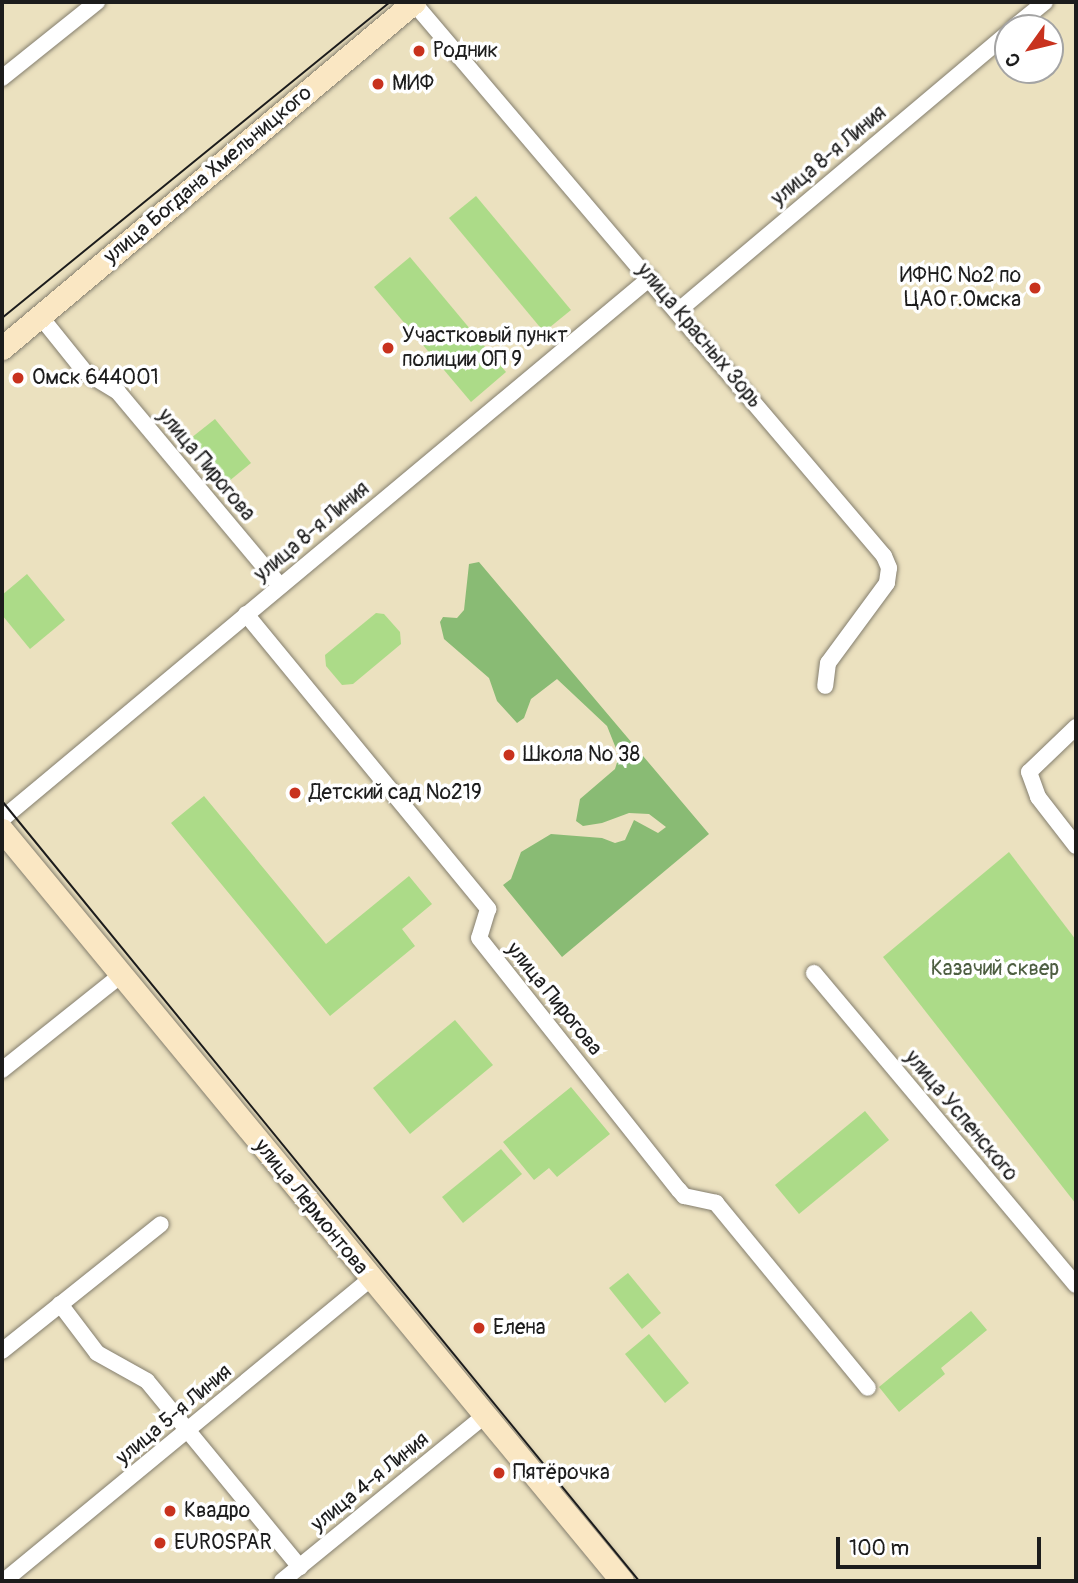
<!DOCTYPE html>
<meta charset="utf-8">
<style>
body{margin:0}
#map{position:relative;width:1078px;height:1583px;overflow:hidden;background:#ebe1bf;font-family:Pangolin,sans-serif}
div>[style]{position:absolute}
.green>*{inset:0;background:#acdb88}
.forest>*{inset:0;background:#89bb74}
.roads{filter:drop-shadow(0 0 2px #847e6e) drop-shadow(0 0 2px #847e6e)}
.street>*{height:16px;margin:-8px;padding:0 8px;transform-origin:8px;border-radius:8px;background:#fff}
.secondary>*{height:23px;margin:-11.5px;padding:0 11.5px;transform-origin:11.5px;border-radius:11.5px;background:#fae7c3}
.tram>*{height:2px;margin:-1px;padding:0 1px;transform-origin:1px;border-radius:1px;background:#1c1c1c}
.dots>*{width:19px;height:19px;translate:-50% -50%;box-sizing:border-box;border:4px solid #fff;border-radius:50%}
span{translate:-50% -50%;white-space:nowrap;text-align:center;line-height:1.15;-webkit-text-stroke:7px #fff;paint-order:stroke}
.poi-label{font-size:21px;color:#1c1c1c}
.left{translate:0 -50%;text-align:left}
.right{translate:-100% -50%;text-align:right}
.street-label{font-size:21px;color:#1c1c1c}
.park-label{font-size:21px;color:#4e5f42}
.frame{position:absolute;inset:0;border:4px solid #1c1c1c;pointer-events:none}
.north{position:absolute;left:994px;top:14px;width:70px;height:70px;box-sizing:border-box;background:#fff;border:2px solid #a4a4a4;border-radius:50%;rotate:236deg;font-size:19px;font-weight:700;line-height:28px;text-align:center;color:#1c1c1c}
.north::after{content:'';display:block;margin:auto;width:24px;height:32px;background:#c8321e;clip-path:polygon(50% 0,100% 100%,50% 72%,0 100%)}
.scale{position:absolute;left:836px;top:1537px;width:205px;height:32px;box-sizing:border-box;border:4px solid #1c1c1c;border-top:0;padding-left:9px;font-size:21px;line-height:24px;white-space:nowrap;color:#1c1c1c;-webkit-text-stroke:5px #fff;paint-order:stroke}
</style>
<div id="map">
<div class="green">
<div style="clip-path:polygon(476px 196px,571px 310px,544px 332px,449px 218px)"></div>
<div style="clip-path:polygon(410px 257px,506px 372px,471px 402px,374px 287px)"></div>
<div style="clip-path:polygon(215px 419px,251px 463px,228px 482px,191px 438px)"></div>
<div style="clip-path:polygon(27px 574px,65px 620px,30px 649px,2px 615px,2px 595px)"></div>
<div style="clip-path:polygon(376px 613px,384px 614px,400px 632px,401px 644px,353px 684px,342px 685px,326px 666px,325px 655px)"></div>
<div style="clip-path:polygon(204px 796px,326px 944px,409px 876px,432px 904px,402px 929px,415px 946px,330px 1016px,171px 823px)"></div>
<div style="clip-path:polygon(1009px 852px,1076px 940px,1076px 1204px,883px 957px)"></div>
<div style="clip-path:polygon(455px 1020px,493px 1065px,410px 1134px,373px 1088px)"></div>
<div style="clip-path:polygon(571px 1087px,610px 1134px,557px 1177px,549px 1168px,534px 1180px,503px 1142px)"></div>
<div style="clip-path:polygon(865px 1111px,889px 1140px,799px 1214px,775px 1185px)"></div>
<div style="clip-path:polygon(501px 1149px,522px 1174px,463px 1223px,442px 1197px)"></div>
<div style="clip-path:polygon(628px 1273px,661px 1313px,642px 1329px,609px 1288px)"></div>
<div style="clip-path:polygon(971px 1311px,987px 1330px,941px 1368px,945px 1374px,899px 1412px,879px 1387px)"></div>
<div style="clip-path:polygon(649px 1334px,689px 1383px,665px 1403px,625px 1354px)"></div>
</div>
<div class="forest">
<div style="clip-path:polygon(479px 562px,709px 834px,562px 957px,503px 885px,511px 879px,521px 852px,551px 834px,602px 838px,615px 843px,625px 840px,634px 820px,658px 833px,666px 827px,649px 814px,629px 813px,602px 823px,583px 826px,576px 821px,580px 799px,615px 769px,619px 756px,607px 726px,557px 679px,531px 699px,524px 718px,517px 723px,497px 701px,489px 678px,444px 639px,440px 622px,443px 617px,457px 618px,464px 610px,469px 564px)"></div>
</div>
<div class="roads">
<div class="street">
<div style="left:413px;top:2px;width:727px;rotate:49.63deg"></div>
<div style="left:884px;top:556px;width:13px;rotate:67deg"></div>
<div style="left:889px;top:568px;width:15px;rotate:98deg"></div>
<div style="left:887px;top:583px;width:99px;rotate:126.4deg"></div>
<div style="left:828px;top:663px;width:23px;rotate:97deg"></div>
<div style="left:1013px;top:28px;width:41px;rotate:-39.1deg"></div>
<div style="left:2px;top:78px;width:122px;rotate:-38.7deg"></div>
<div style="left:678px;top:311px;width:431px;rotate:-40.1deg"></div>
<div style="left:40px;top:316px;width:72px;rotate:51.2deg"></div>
<div style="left:85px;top:372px;width:39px;rotate:31deg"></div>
<div style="left:118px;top:392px;width:253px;rotate:50.1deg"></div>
<div style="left:246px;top:614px;width:382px;rotate:50.6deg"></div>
<div style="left:488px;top:909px;width:30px;rotate:107deg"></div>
<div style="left:479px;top:938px;width:322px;rotate:51.6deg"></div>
<div style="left:679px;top:1190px;width:8px;rotate:50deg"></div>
<div style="left:684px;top:1196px;width:33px;rotate:12deg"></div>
<div style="left:716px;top:1203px;width:239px;rotate:50.6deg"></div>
<div style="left:1076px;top:727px;width:65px;rotate:136.2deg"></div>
<div style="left:1029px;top:772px;width:27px;rotate:70deg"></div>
<div style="left:1038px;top:797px;width:62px;rotate:52.2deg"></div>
<div style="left:2px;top:819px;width:844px;rotate:-39.86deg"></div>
<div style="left:814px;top:973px;width:407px;rotate:50deg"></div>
<div style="left:2px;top:1070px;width:152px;rotate:-38.6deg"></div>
<div style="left:60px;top:1304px;width:61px;rotate:52.9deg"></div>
<div style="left:97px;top:1353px;width:57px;rotate:29.2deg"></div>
<div style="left:147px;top:1381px;width:241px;rotate:50.6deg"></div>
<div style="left:2px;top:1351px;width:203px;rotate:-38.6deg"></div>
<div style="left:4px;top:1581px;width:475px;rotate:-39.5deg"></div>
<div style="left:282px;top:1581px;width:261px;rotate:-39.2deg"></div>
</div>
<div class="secondary">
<div style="left:2px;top:348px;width:538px;rotate:-40.02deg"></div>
<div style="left:2px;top:830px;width:974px;rotate:50.46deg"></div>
</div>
</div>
<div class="tram">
<div style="left:2px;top:318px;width:500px;rotate:-39.16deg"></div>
<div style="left:2px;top:801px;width:1007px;rotate:50.76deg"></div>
</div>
<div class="dots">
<div style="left:419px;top:51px;background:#c8321e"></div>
<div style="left:378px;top:84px;background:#c8321e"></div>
<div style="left:1035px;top:288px;background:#c8321e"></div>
<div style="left:388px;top:348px;background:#c8321e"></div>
<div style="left:18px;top:378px;background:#c8321e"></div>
<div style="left:509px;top:755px;background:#c8321e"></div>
<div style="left:295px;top:793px;background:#c8321e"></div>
<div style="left:479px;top:1328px;background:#c8321e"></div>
<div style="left:499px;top:1473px;background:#c8321e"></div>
<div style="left:170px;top:1511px;background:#c8321e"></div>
<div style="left:160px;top:1543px;background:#c8321e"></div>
</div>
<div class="poi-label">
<span class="left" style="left:433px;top:51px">Родник</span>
<span class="left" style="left:392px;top:84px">МИФ</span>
<span class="right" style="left:1021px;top:288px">ИФНС №2 по<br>ЦАО г.Омска</span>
<span class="left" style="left:402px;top:348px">Участковый пункт<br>полиции ОП 9</span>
<span class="left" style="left:32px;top:378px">Омск 644001</span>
<span class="left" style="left:523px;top:755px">Школа № 38</span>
<span class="left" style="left:309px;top:793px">Детский сад №219</span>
<span class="left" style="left:493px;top:1328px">Елена</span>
<span class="left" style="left:513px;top:1473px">Пятёрочка</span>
<span class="left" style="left:184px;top:1511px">Квадро</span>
<span class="left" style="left:174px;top:1543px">EUROSPAR</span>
</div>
<div class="street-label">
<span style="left:829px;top:156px;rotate:-40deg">улица 8-я Линия</span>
<span style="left:208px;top:175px;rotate:-40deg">улица Богдана Хмельницкого</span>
<span style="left:699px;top:336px;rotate:50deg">улица Красных Зорь</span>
<span style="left:206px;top:465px;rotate:50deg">улица Пирогова</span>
<span style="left:312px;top:532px;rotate:-40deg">улица 8-я Линия</span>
<span style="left:554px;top:999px;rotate:51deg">улица Пирогова</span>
<span style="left:961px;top:1116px;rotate:50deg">улица Успенского</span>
<span style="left:311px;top:1207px;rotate:51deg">улица Лермонтова</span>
<span style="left:174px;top:1415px;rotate:-40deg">улица 5-я Линия</span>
<span style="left:370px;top:1482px;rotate:-39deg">улица 4-я Линия</span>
</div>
<div class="park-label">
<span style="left:995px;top:969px">Казачий сквер</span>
</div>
<div class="frame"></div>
<div class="north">С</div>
<div class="scale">100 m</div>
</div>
